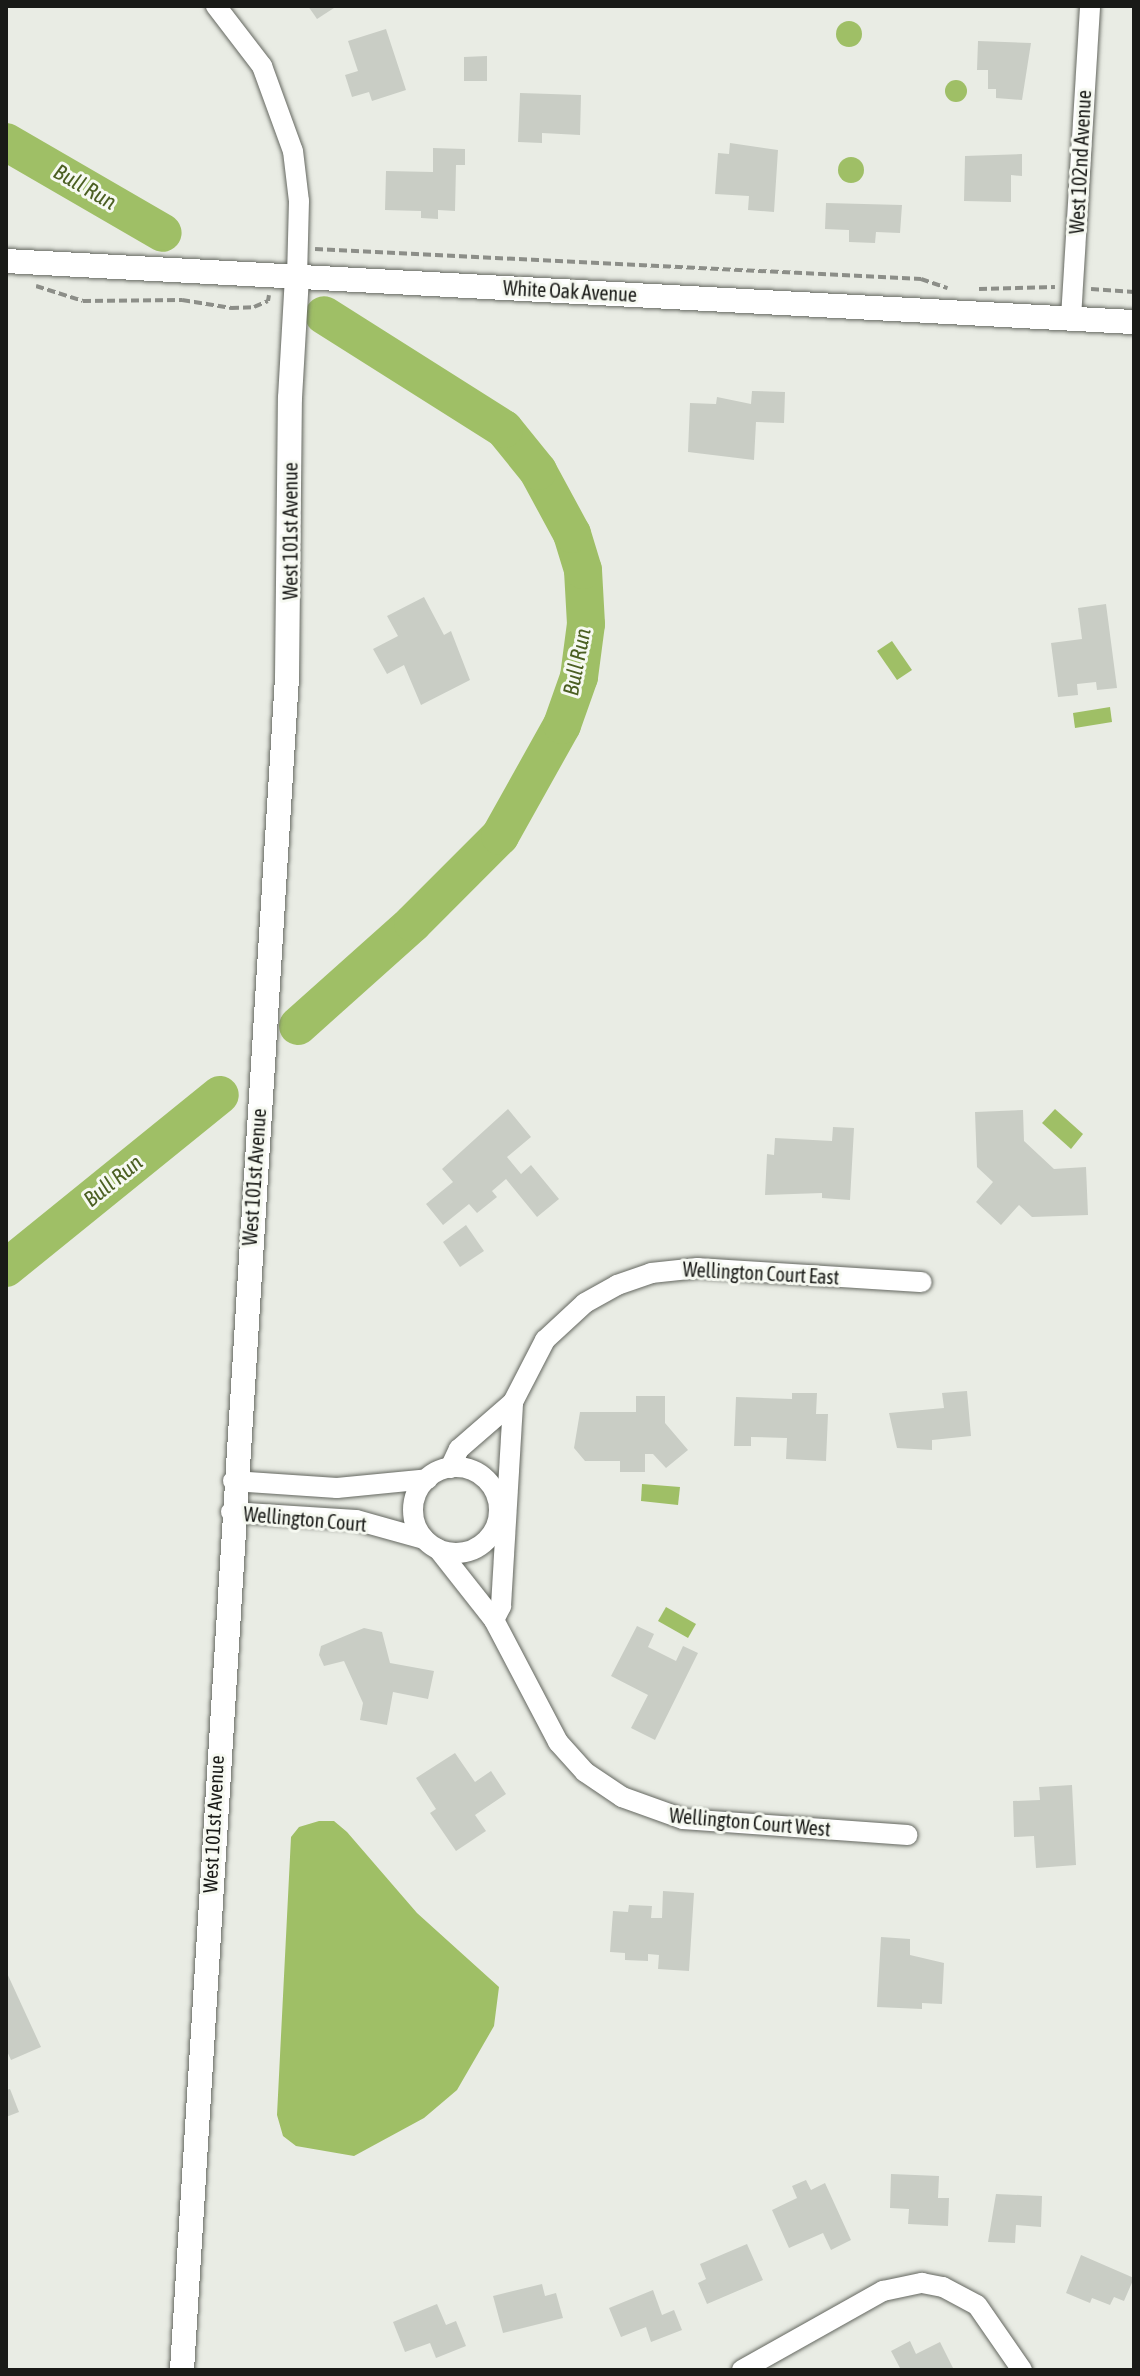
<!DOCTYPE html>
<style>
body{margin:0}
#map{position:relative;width:1140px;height:2376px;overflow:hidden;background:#e9ece4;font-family:"Asap Condensed",sans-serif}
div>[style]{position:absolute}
.water>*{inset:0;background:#9fbf66}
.round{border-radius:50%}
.river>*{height:38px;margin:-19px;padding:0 19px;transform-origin:19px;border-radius:19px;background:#9fbf66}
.building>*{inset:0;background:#c9cdc5}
.path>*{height:4px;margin-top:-2px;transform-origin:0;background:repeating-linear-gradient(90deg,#8c8e88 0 8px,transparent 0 12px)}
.roads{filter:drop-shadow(0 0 2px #646760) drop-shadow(0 0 2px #646760)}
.minor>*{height:20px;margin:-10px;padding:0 10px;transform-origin:10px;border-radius:10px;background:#fff}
.minor>.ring{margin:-10px;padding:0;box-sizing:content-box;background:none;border:20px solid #fff;border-radius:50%}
.tertiary>*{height:24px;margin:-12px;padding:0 12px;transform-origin:12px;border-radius:12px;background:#fff}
span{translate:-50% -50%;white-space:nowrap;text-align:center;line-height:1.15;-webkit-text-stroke:6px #f6f9f1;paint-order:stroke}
.street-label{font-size:20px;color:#191a17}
.water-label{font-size:22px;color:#4b5f22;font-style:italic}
.frame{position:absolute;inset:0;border:8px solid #191a17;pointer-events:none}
</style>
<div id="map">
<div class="water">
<div class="round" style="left:836px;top:21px;width:26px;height:26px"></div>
<div class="round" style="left:945px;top:80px;width:22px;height:22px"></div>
<div class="round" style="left:838px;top:157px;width:26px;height:26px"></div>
<div style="clip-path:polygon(892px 641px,912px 670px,897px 680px,877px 651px)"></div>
<div style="clip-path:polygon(1110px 707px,1112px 722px,1075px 728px,1073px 713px)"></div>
<div style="clip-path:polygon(1055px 1109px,1083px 1134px,1071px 1149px,1042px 1123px)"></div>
<div style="clip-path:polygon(642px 1484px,680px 1487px,678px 1505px,641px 1501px)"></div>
<div style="clip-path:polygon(666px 1607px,696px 1624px,688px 1638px,658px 1621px)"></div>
<div style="clip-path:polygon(319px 1821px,334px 1821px,347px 1832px,417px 1913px,499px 1987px,494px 2026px,457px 2090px,424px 2118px,354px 2156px,296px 2146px,283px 2136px,277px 2115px,291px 1837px,299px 1827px)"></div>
</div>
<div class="river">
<div style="left:6px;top:142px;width:181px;rotate:30.1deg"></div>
<div style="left:298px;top:1026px;width:154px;rotate:-41.8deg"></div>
<div style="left:413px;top:923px;width:123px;rotate:-45deg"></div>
<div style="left:500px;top:836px;width:127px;rotate:-60.8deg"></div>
<div style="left:562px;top:725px;width:51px;rotate:-70.5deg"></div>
<div style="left:579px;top:677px;width:53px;rotate:-82.5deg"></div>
<div style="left:586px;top:624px;width:54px;rotate:-93.2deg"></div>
<div style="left:583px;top:570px;width:38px;rotate:-107deg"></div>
<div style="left:572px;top:534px;width:72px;rotate:-118.4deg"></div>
<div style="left:538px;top:471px;width:54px;rotate:-129deg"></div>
<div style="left:504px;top:429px;width:213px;rotate:-147.7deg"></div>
<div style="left:6px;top:1268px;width:275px;rotate:-39deg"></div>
</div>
<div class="building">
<div style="clip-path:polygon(308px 6px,337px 6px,317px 19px)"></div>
<div style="clip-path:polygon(386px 29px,406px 90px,372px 101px,369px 92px,352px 97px,345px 75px,358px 71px,348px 41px)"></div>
<div style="clip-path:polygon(978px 41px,1031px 43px,1022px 100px,996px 98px,996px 89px,988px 89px,988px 70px,977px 70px)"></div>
<div style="clip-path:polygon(487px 56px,487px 81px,464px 81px,464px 57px)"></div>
<div style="clip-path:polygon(520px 93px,581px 95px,580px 135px,542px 133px,542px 143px,518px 142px)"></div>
<div style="clip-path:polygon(730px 143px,778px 150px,774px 212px,748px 210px,749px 196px,715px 194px,718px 153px,729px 154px)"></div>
<div style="clip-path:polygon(433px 148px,465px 149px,465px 165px,456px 165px,455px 211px,438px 210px,438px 219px,421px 218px,421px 211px,385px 210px,386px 171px,433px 172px)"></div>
<div style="clip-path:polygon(1022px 154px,1022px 176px,1011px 175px,1011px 202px,964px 201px,965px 156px)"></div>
<div style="clip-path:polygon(826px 203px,902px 205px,900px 233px,876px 232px,875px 243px,849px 242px,849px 230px,825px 229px)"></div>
<div style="clip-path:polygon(752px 391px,785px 392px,784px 423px,756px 422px,754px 460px,688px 452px,690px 403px,716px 404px,717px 397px,751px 404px)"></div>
<div style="clip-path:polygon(424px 597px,444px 635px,451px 631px,470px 680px,421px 705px,404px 665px,387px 674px,373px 649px,398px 636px,387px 616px)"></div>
<div style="clip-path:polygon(1106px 604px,1117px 688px,1097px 690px,1096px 682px,1077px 684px,1078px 695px,1058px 697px,1051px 643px,1082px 639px,1078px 608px)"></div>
<div style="clip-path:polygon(508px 1109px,531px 1137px,507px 1157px,521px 1174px,531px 1165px,559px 1199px,537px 1217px,506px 1179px,492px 1191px,497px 1197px,477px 1213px,469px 1204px,443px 1225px,426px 1204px,453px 1182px,442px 1169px)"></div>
<div style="clip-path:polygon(1023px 1110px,1024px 1141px,1054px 1169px,1086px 1167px,1088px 1215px,1032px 1217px,1019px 1205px,1001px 1225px,976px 1202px,993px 1182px,977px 1167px,975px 1112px)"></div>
<div style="clip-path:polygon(833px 1127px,854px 1128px,850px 1200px,822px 1198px,822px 1193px,765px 1195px,767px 1154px,774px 1155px,775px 1138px,832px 1141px)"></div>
<div style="clip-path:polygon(466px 1225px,484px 1251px,460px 1267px,443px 1242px)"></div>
<div style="clip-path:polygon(967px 1391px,971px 1436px,932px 1440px,932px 1450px,897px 1448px,889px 1413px,944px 1408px,942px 1393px)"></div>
<div style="clip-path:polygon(792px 1393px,817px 1393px,816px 1414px,828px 1414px,826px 1461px,786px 1459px,787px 1438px,751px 1437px,751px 1446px,734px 1446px,736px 1397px,792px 1399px)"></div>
<div style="clip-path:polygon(636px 1396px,665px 1396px,665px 1423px,688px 1450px,666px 1468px,653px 1454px,645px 1454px,645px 1472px,620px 1472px,620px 1461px,585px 1461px,574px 1448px,580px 1412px,636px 1412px)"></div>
<div style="clip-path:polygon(637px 1626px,654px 1634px,648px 1647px,676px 1661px,683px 1646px,698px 1653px,655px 1740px,631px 1728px,648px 1695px,611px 1676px)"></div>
<div style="clip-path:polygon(364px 1628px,382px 1632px,390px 1663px,434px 1671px,428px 1699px,393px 1692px,387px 1725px,360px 1720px,363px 1703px,344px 1661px,324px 1666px,319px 1655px,321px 1646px)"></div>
<div style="clip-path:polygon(455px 1753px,475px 1782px,491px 1771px,506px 1794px,475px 1815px,486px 1831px,456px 1851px,430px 1813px,436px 1809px,416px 1778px)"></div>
<div style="clip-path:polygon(1072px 1785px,1076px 1865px,1036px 1868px,1034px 1836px,1014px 1837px,1013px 1801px,1040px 1800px,1039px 1787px)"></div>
<div style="clip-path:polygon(663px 1891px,694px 1893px,689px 1971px,658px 1969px,659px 1955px,648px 1954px,648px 1961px,625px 1960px,625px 1953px,610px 1952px,613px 1911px,628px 1912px,629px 1905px,652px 1906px,651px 1918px,662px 1918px)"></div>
<div style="clip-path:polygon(881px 1937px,910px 1939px,910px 1955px,944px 1963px,942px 2004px,922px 2003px,922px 2009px,877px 2007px)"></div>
<div style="clip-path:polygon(6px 1971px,41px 2047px,11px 2060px,6px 2049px)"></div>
<div style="clip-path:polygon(10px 2089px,19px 2112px,6px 2117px,6px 2090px)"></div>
<div style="clip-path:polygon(891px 2174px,939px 2176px,938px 2198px,949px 2198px,948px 2226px,908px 2224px,909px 2209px,890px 2208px)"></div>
<div style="clip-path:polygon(806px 2180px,811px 2190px,825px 2183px,851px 2240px,831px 2250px,823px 2233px,789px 2248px,772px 2210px,797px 2198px,792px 2186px)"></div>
<div style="clip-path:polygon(996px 2194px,1042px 2196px,1041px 2227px,1016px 2225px,1015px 2243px,988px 2242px)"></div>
<div style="clip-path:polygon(747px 2244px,763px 2280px,707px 2304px,698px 2283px,706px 2279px,700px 2264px)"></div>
<div style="clip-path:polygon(1081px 2255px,1134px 2278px,1124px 2301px,1114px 2297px,1110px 2305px,1092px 2298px,1090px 2303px,1066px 2293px)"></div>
<div style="clip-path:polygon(542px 2284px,545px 2296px,556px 2293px,563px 2318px,503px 2333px,493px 2296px)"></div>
<div style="clip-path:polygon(653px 2290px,662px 2315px,674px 2310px,682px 2330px,651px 2342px,646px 2327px,621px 2337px,609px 2308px)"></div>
<div style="clip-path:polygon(437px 2304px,446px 2325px,456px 2321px,466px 2346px,436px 2358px,430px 2343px,405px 2352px,393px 2322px)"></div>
<div style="clip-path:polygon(910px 2341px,916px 2354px,940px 2342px,954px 2370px,901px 2370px,891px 2351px)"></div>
</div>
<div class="path">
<div style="left:315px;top:249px;width:607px;rotate:2.83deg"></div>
<div style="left:921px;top:279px;width:28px;rotate:19deg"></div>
<div style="left:36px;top:286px;width:49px;rotate:17.7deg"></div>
<div style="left:83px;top:301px;width:99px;rotate:-0.6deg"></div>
<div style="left:182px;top:300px;width:50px;rotate:9.3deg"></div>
<div style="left:231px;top:308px;width:23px;rotate:-2deg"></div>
<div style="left:254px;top:307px;width:15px;rotate:-23deg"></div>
<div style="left:268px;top:301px;width:6px;rotate:-81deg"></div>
<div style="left:979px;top:289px;width:76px;rotate:-1.5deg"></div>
<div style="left:1091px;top:289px;width:43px;rotate:4deg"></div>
</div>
<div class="roads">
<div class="minor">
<div style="left:216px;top:6px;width:76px;rotate:52.5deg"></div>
<div style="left:262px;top:66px;width:90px;rotate:70deg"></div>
<div style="left:293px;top:151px;width:50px;rotate:83.2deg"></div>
<div style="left:299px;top:201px;width:75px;rotate:91.5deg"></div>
<div style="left:1071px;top:318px;width:313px;rotate:-86.5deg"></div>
<div class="ring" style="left:413px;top:1467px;width:66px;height:66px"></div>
<div style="left:450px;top:1468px;width:21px;rotate:-65deg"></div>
<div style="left:459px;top:1449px;width:72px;rotate:-41deg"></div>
<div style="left:513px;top:1402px;width:70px;rotate:-62.7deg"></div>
<div style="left:545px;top:1340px;width:54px;rotate:-42.8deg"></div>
<div style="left:585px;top:1303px;width:37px;rotate:-29deg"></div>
<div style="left:617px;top:1285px;width:36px;rotate:-19deg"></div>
<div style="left:651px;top:1273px;width:47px;rotate:-6.1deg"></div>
<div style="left:698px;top:1268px;width:224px;rotate:3.6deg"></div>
<div style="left:233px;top:1481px;width:104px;rotate:3.9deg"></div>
<div style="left:337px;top:1488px;width:91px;rotate:-5.6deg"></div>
<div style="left:231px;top:1512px;width:125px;rotate:3.7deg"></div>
<div style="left:356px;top:1520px;width:71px;rotate:15.6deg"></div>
<div style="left:438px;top:1549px;width:90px;rotate:51.7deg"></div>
<div style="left:494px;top:1620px;width:138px;rotate:62.3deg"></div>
<div style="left:558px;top:1742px;width:40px;rotate:48deg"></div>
<div style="left:585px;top:1772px;width:45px;rotate:34deg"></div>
<div style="left:622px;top:1797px;width:65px;rotate:19.8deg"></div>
<div style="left:683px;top:1819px;width:225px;rotate:4.1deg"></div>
<div style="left:494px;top:1620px;width:16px;rotate:-63deg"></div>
<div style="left:501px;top:1606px;width:204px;rotate:-86.6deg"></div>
<div style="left:742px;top:2370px;width:162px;rotate:-29.3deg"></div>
<div style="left:883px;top:2291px;width:40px;rotate:-12deg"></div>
<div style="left:922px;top:2283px;width:21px;rotate:11deg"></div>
<div style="left:943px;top:2287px;width:38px;rotate:28deg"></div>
<div style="left:977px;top:2305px;width:79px;rotate:55.3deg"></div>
</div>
<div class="tertiary">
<div style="left:6px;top:261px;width:1130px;rotate:3.1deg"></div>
<div style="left:182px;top:2370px;width:1695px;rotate:-86.45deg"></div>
<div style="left:287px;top:678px;width:280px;rotate:-89.4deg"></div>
<div style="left:290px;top:398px;width:122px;rotate:-86.7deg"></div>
</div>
</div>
<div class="street-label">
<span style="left:1080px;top:162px;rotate:-87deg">West 102nd Avenue</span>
<span style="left:570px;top:291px;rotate:3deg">White Oak Avenue</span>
<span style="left:290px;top:531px;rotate:-90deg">West 101st Avenue</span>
<span style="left:254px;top:1177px;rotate:-86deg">West 101st Avenue</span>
<span style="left:761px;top:1273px;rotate:3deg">Wellington Court East</span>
<span style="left:305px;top:1519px;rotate:5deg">Wellington Court</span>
<span style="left:750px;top:1822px;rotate:5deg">Wellington Court West</span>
<span style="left:213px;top:1824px;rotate:-87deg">West 101st Avenue</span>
</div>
<div class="water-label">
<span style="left:85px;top:187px;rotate:30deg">Bull Run</span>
<span style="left:577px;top:662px;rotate:-79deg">Bull Run</span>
<span style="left:113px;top:1181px;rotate:-39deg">Bull Run</span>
</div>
<div class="frame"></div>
</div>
